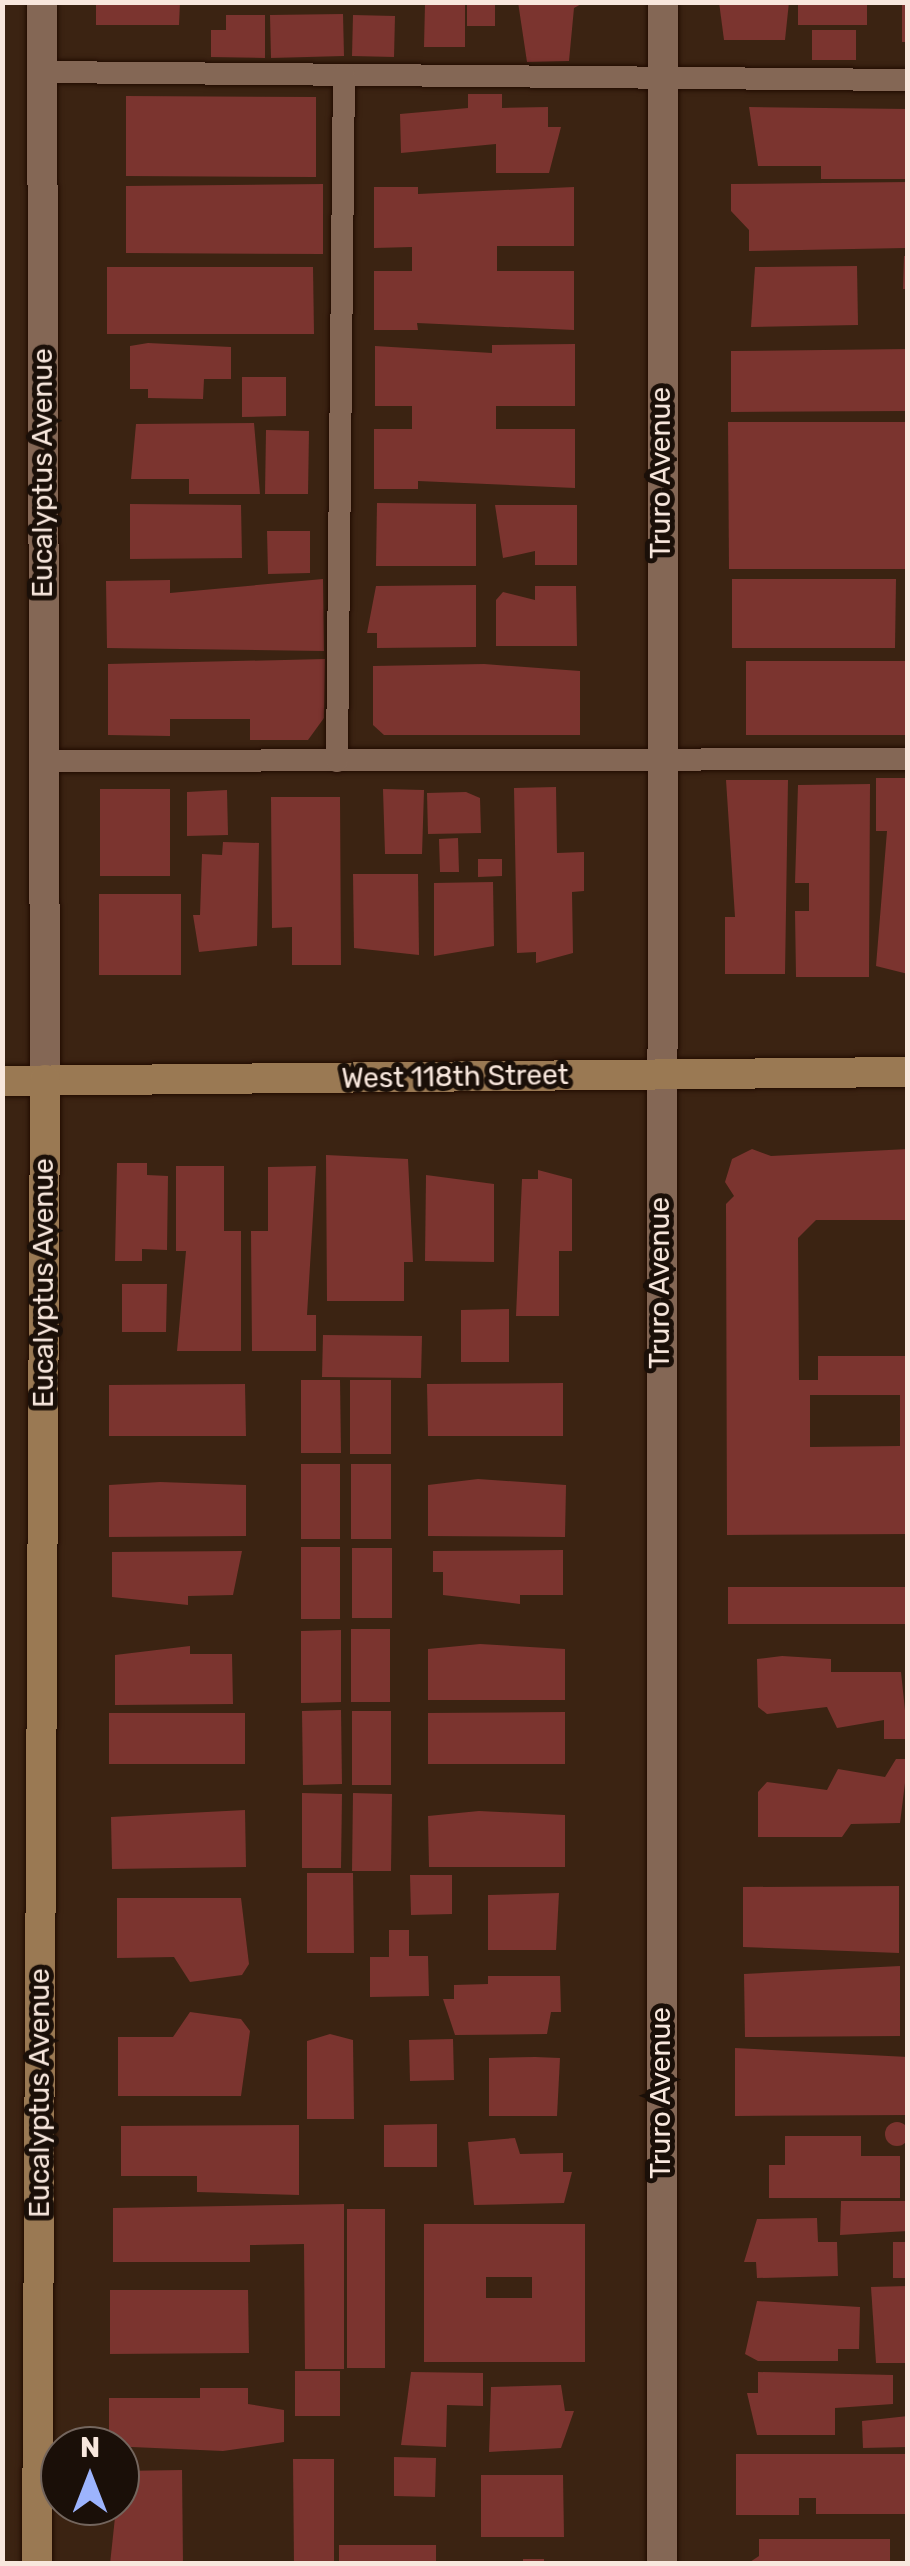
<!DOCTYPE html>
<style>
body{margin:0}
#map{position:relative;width:910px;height:2566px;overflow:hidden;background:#3b2312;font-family:Rubik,sans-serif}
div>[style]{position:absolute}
.building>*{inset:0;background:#7b342f}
.round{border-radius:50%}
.roads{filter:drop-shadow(0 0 2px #210b00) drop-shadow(0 0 2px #210b00)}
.lane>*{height:22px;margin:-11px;padding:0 11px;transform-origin:11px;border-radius:11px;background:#846755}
.street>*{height:30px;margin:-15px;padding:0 15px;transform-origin:15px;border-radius:15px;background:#846755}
.secondary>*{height:30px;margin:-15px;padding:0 15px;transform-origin:15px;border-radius:15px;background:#9a7953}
span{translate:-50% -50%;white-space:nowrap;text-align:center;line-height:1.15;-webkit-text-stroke:10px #1a0f08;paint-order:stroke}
.street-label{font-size:28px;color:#f8e7dd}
.frame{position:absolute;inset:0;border:5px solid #f8e7dd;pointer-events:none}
.north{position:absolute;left:40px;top:2426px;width:100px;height:100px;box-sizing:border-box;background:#1a0f08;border:2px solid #73655d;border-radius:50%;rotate:0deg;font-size:28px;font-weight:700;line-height:40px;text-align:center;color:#f8e7dd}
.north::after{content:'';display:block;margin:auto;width:35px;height:45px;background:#9db4fd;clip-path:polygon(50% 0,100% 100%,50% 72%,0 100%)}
</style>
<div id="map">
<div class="building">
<div style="clip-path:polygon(96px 2px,180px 2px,179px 25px,96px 25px)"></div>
<div style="clip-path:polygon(467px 2px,495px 2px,495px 26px,467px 26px)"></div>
<div style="clip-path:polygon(518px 2px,585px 2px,574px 8px,569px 61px,527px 62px)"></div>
<div style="clip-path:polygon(719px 2px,789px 2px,785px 40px,724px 40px)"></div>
<div style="clip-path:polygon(798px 2px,867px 2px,867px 25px,798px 25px)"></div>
<div style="clip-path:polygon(902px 2px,908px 2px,908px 42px,902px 42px)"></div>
<div style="clip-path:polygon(425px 4px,465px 4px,465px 47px,424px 47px)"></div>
<div style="clip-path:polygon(343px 14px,344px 56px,271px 58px,270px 15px)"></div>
<div style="clip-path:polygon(226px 15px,265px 15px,265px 58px,211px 57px,211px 30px,226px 30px)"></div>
<div style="clip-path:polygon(353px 15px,395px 16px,394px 57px,352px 56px)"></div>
<div style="clip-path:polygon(812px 30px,856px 30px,856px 60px,812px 60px)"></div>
<div style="clip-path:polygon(468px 94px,502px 94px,502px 108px,548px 107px,548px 127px,561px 127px,549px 173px,496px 173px,496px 144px,401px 153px,400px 114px,468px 108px)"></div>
<div style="clip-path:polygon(126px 96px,316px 97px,316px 177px,126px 176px)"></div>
<div style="clip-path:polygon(749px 107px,908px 109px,908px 179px,821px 179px,821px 166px,758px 166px)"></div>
<div style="clip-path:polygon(908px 182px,905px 248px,749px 251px,749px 230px,731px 211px,731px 184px)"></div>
<div style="clip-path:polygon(323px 184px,323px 254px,126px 253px,126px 186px)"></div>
<div style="clip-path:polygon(374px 187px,418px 187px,418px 194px,574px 187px,574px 246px,497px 246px,497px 271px,574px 271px,574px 330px,417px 323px,418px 330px,374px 330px,374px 271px,412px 271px,412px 247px,374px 248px)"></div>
<div style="clip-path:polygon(904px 256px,908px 256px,908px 289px,903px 289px)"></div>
<div style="clip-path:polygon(857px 266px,858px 325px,751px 327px,755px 267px)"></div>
<div style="clip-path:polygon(107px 267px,313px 267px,314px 334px,107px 334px)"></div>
<div style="clip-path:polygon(148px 343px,231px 347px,231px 379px,204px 379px,203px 399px,148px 398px,148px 389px,130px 389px,130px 346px)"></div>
<div style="clip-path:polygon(575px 344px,575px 406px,496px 406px,496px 429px,575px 429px,575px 488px,418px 481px,418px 489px,374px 489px,374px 429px,412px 429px,412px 406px,375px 406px,375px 346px,492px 353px,492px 345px)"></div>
<div style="clip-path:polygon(908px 349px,908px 411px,731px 412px,731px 351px)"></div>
<div style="clip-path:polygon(242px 377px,286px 377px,286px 416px,242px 417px)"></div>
<div style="clip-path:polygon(728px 422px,908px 422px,908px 569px,729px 569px)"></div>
<div style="clip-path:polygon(254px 423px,260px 494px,189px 494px,189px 479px,131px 479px,136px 424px)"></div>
<div style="clip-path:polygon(266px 430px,309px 431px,308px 494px,265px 494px)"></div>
<div style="clip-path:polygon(377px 503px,476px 504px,476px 566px,376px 566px)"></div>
<div style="clip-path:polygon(130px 504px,241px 505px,242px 558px,130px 559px)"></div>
<div style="clip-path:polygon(495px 505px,577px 505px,577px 565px,535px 565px,535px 551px,503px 558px)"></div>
<div style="clip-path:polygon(267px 531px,310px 531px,310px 573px,268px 574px)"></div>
<div style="clip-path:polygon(323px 579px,324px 651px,107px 648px,106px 581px,170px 580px,170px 593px)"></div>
<div style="clip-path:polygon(732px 579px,896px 579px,895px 648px,732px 648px)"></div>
<div style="clip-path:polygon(476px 585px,476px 647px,377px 648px,377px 633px,367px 633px,376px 586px)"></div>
<div style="clip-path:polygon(535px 586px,576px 586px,577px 646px,496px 646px,496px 600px,503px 592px,535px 600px)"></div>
<div style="clip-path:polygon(325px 659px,324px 718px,308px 740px,250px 740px,250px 719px,170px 719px,170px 736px,108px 735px,108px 664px)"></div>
<div style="clip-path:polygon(746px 661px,908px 661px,908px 735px,746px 735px)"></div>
<div style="clip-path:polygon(484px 664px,580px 671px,580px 735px,384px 735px,373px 725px,373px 666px)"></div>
<div style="clip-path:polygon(876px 778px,908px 778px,908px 974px,876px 966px,887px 831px,876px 831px)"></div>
<div style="clip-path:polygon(726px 780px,788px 780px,785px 974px,725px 974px,725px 917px,735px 917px)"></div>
<div style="clip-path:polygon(870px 784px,869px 977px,796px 977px,795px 911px,809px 911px,809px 883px,795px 883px,798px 785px)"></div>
<div style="clip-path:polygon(556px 787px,557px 853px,584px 852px,584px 891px,572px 892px,573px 953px,536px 963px,536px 952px,517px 953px,514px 788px)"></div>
<div style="clip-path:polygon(100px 789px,170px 789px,170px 876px,100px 876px)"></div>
<div style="clip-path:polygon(383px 789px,424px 790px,422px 854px,385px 854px)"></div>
<div style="clip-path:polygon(227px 790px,228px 835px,187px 836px,187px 792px)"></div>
<div style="clip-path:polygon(466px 792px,480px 798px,481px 833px,428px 834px,427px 793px)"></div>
<div style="clip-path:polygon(271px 797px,340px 797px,341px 965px,292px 965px,292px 927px,272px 928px)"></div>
<div style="clip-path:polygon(458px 838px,459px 872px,440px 872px,439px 839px)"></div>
<div style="clip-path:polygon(223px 842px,259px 843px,257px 946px,199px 952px,193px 915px,200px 915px,202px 854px,222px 855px)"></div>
<div style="clip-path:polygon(478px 859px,502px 859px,502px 876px,478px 877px)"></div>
<div style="clip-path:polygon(353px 874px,418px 874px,419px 955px,354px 948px)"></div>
<div style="clip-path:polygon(493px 882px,494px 946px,434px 956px,434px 883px)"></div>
<div style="clip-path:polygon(99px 894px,181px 894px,181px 975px,99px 975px)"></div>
<div style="clip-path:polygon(evenodd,752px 1149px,771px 1156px,908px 1149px,908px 1220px,816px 1220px,798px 1238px,799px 1380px,818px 1380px,818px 1356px,908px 1356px,908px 1534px,727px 1535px,726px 1204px,734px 1196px,725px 1182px,732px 1159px,752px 1149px,810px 1395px,900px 1395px,900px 1446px,810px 1447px,810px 1395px)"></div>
<div style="clip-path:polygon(326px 1155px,408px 1159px,413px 1262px,404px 1262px,404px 1301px,327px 1301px)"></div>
<div style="clip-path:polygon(117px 1163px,147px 1163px,147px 1175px,168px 1176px,167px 1250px,142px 1249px,142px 1261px,115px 1261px)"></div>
<div style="clip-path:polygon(176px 1166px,224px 1166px,224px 1231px,241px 1231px,241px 1351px,177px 1351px,186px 1251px,176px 1251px)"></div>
<div style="clip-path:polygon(316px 1166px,307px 1315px,316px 1315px,316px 1351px,252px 1351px,251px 1231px,268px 1231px,268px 1167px)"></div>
<div style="clip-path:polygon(538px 1170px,572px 1179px,572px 1251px,559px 1251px,559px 1316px,516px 1316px,522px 1179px,538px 1179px)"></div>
<div style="clip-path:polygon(426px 1175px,494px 1184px,494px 1262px,425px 1261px)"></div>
<div style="clip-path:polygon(122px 1284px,167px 1284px,166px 1332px,122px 1332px)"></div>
<div style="clip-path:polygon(509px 1309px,509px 1362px,461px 1362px,461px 1310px)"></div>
<div style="clip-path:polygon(323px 1335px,422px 1336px,421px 1378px,322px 1377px)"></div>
<div style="clip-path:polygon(301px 1380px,340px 1380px,341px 1453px,301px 1453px)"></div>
<div style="clip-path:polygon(350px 1380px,391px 1380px,391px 1454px,350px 1454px)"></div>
<div style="clip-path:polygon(563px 1383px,563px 1436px,428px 1436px,427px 1384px)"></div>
<div style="clip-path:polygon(245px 1384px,246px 1436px,109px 1436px,109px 1385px)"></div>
<div style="clip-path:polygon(301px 1464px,340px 1464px,340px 1539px,301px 1539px)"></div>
<div style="clip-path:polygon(351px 1464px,391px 1464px,391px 1539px,351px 1539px)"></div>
<div style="clip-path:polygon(478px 1479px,566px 1485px,565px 1537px,428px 1536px,428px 1485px)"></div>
<div style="clip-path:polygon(160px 1482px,246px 1485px,246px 1536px,109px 1537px,109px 1485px)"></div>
<div style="clip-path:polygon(301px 1547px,340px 1547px,340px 1619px,301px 1619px)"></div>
<div style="clip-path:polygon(352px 1548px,392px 1548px,392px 1618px,352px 1618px)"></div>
<div style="clip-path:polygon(563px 1550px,563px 1595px,520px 1595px,520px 1604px,443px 1595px,443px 1572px,433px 1572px,433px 1551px)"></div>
<div style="clip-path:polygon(242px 1551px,233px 1595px,188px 1596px,188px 1605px,112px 1597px,112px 1552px)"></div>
<div style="clip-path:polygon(728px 1587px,908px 1587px,908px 1624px,728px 1624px)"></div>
<div style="clip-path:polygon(351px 1629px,390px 1629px,390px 1702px,351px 1702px)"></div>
<div style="clip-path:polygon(341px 1630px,341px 1702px,301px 1703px,301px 1631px)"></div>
<div style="clip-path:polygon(480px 1644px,565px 1649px,565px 1700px,428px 1700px,428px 1649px)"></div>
<div style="clip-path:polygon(190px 1646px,190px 1654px,232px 1654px,233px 1704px,115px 1705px,115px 1655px)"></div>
<div style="clip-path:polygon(782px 1656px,831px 1659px,831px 1672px,901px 1672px,908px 1739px,884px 1739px,884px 1720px,837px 1728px,827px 1707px,767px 1714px,758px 1707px,757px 1659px)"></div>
<div style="clip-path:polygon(341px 1710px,342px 1784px,303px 1785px,302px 1711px)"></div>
<div style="clip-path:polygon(352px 1711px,391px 1711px,391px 1785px,352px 1785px)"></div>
<div style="clip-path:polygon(565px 1712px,565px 1764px,428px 1764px,428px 1713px)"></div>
<div style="clip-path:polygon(109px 1713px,245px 1713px,245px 1764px,109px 1764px)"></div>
<div style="clip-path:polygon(896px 1759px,908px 1759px,900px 1823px,851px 1824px,842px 1837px,758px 1837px,758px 1792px,767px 1782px,827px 1790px,838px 1769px,885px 1777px)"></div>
<div style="clip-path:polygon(302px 1793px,342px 1794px,341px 1868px,302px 1868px)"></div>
<div style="clip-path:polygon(353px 1793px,392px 1794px,391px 1871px,352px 1871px)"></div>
<div style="clip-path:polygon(245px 1810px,246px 1867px,112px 1869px,111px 1817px)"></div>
<div style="clip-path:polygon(479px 1811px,565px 1815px,565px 1867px,429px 1867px,428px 1816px)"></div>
<div style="clip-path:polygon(307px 1873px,353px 1873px,354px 1953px,307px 1953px)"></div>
<div style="clip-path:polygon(410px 1875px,452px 1875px,452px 1914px,411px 1915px)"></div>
<div style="clip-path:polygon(899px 1886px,899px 1953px,743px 1947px,743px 1887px)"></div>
<div style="clip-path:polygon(559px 1893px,556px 1950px,488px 1950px,488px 1895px)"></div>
<div style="clip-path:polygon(117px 1898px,241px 1898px,249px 1964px,242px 1975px,190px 1982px,174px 1957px,117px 1958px)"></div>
<div style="clip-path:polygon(389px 1930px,409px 1930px,409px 1956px,428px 1956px,429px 1996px,370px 1997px,370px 1957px,389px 1957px)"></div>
<div style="clip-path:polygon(900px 1966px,900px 2036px,745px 2037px,744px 1974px)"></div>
<div style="clip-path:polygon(488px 1976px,560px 1976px,561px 2012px,551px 2012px,547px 2034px,455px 2035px,443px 1999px,454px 1999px,454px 1985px,488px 1984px)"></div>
<div style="clip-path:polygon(190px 2012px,241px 2019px,250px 2031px,241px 2096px,118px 2096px,118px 2037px,173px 2037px)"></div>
<div style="clip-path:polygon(330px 2034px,353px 2040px,354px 2119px,307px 2119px,307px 2041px)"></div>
<div style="clip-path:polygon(453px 2039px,454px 2080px,410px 2081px,409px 2040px)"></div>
<div style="clip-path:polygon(735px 2048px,908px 2057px,908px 2115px,735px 2116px)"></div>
<div style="clip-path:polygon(535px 2057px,560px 2058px,557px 2116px,489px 2116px,489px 2058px)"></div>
<div class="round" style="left:885px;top:2122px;width:24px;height:24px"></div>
<div style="clip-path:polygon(437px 2124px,437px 2167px,384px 2167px,384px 2125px)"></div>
<div style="clip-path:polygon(299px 2125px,299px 2195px,197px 2192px,197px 2176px,121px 2176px,121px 2126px)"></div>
<div style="clip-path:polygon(785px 2136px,861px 2136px,861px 2156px,900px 2156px,900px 2198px,769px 2198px,769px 2165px,785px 2165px)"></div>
<div style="clip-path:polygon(515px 2138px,520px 2154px,563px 2153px,563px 2172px,572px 2172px,564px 2203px,474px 2205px,468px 2142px)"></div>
<div style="clip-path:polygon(841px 2201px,908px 2201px,908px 2231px,840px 2235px)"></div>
<div style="clip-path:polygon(344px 2204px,344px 2369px,305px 2369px,304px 2244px,250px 2245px,250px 2262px,113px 2262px,113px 2208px)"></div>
<div style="clip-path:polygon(347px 2209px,385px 2209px,385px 2368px,347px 2368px)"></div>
<div style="clip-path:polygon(817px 2218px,818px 2242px,837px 2242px,838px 2276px,757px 2278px,756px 2262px,744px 2262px,757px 2219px)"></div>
<div style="clip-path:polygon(evenodd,424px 2224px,585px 2224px,585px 2362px,424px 2362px,424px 2224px,486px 2277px,532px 2277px,532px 2298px,486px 2298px,486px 2277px)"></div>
<div style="clip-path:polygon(893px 2242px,908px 2242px,908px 2278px,893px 2278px)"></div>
<div style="clip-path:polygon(908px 2286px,908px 2363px,876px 2363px,871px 2287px)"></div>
<div style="clip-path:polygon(110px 2290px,248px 2290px,249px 2353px,110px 2354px)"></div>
<div style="clip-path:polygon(757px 2301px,860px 2307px,859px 2349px,838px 2349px,838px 2361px,758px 2361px,745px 2354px)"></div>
<div style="clip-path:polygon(295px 2371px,340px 2371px,340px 2416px,295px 2416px)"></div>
<div style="clip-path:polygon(411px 2372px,483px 2373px,483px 2406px,447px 2405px,446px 2447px,401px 2445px)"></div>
<div style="clip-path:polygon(758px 2372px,893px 2375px,893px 2404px,835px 2408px,835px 2435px,757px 2435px,747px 2393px,758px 2393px)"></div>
<div style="clip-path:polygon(561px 2385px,565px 2411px,574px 2411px,561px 2448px,489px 2452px,491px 2387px)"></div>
<div style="clip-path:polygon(200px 2388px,248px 2388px,248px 2404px,284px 2410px,284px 2442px,223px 2451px,109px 2446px,109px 2398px,200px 2398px)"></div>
<div style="clip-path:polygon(908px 2416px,908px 2447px,863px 2448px,862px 2421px)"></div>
<div style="clip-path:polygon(736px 2454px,908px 2454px,908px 2514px,816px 2514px,816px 2498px,799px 2498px,799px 2515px,736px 2515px)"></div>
<div style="clip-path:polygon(394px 2457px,436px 2458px,435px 2497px,394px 2496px)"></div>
<div style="clip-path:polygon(293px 2459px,334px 2459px,334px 2564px,294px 2564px)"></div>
<div style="clip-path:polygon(182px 2470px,183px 2564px,110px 2564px,120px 2471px)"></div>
<div style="clip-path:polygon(481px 2475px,563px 2475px,564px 2537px,481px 2537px)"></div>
<div style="clip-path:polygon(759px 2539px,890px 2539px,890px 2564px,747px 2564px,759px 2556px)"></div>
<div style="clip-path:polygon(339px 2545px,436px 2545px,436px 2564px,339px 2564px)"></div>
<div style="clip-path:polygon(523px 2559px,544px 2559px,544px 2564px,523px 2564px)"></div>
</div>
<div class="roads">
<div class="lane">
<div style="left:42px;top:72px;width:866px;rotate:0.53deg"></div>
<div style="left:44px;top:761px;width:864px;rotate:-0.13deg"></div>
<div style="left:337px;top:761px;width:686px;rotate:-89.42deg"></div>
</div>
<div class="street">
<div style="left:42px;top:2px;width:1078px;rotate:89.84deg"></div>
<div style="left:662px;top:2564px;width:2562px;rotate:-89.98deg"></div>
</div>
<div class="secondary">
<div style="left:2px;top:1081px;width:906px;rotate:-0.57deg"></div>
<div style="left:37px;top:2564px;width:1484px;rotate:-89.69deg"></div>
</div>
</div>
<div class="street-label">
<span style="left:43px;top:473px;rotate:-90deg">Eucalyptus Avenue</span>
<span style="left:661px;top:473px;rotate:-90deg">Truro Avenue</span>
<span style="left:455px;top:1077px;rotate:-1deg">West 118th Street</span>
<span style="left:44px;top:1283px;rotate:-90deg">Eucalyptus Avenue</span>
<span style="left:660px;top:1283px;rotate:-90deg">Truro Avenue</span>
<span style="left:40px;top:2093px;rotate:-90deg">Eucalyptus Avenue</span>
<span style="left:661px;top:2093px;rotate:-90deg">Truro Avenue</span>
</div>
<div class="frame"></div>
<div class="north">N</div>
</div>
